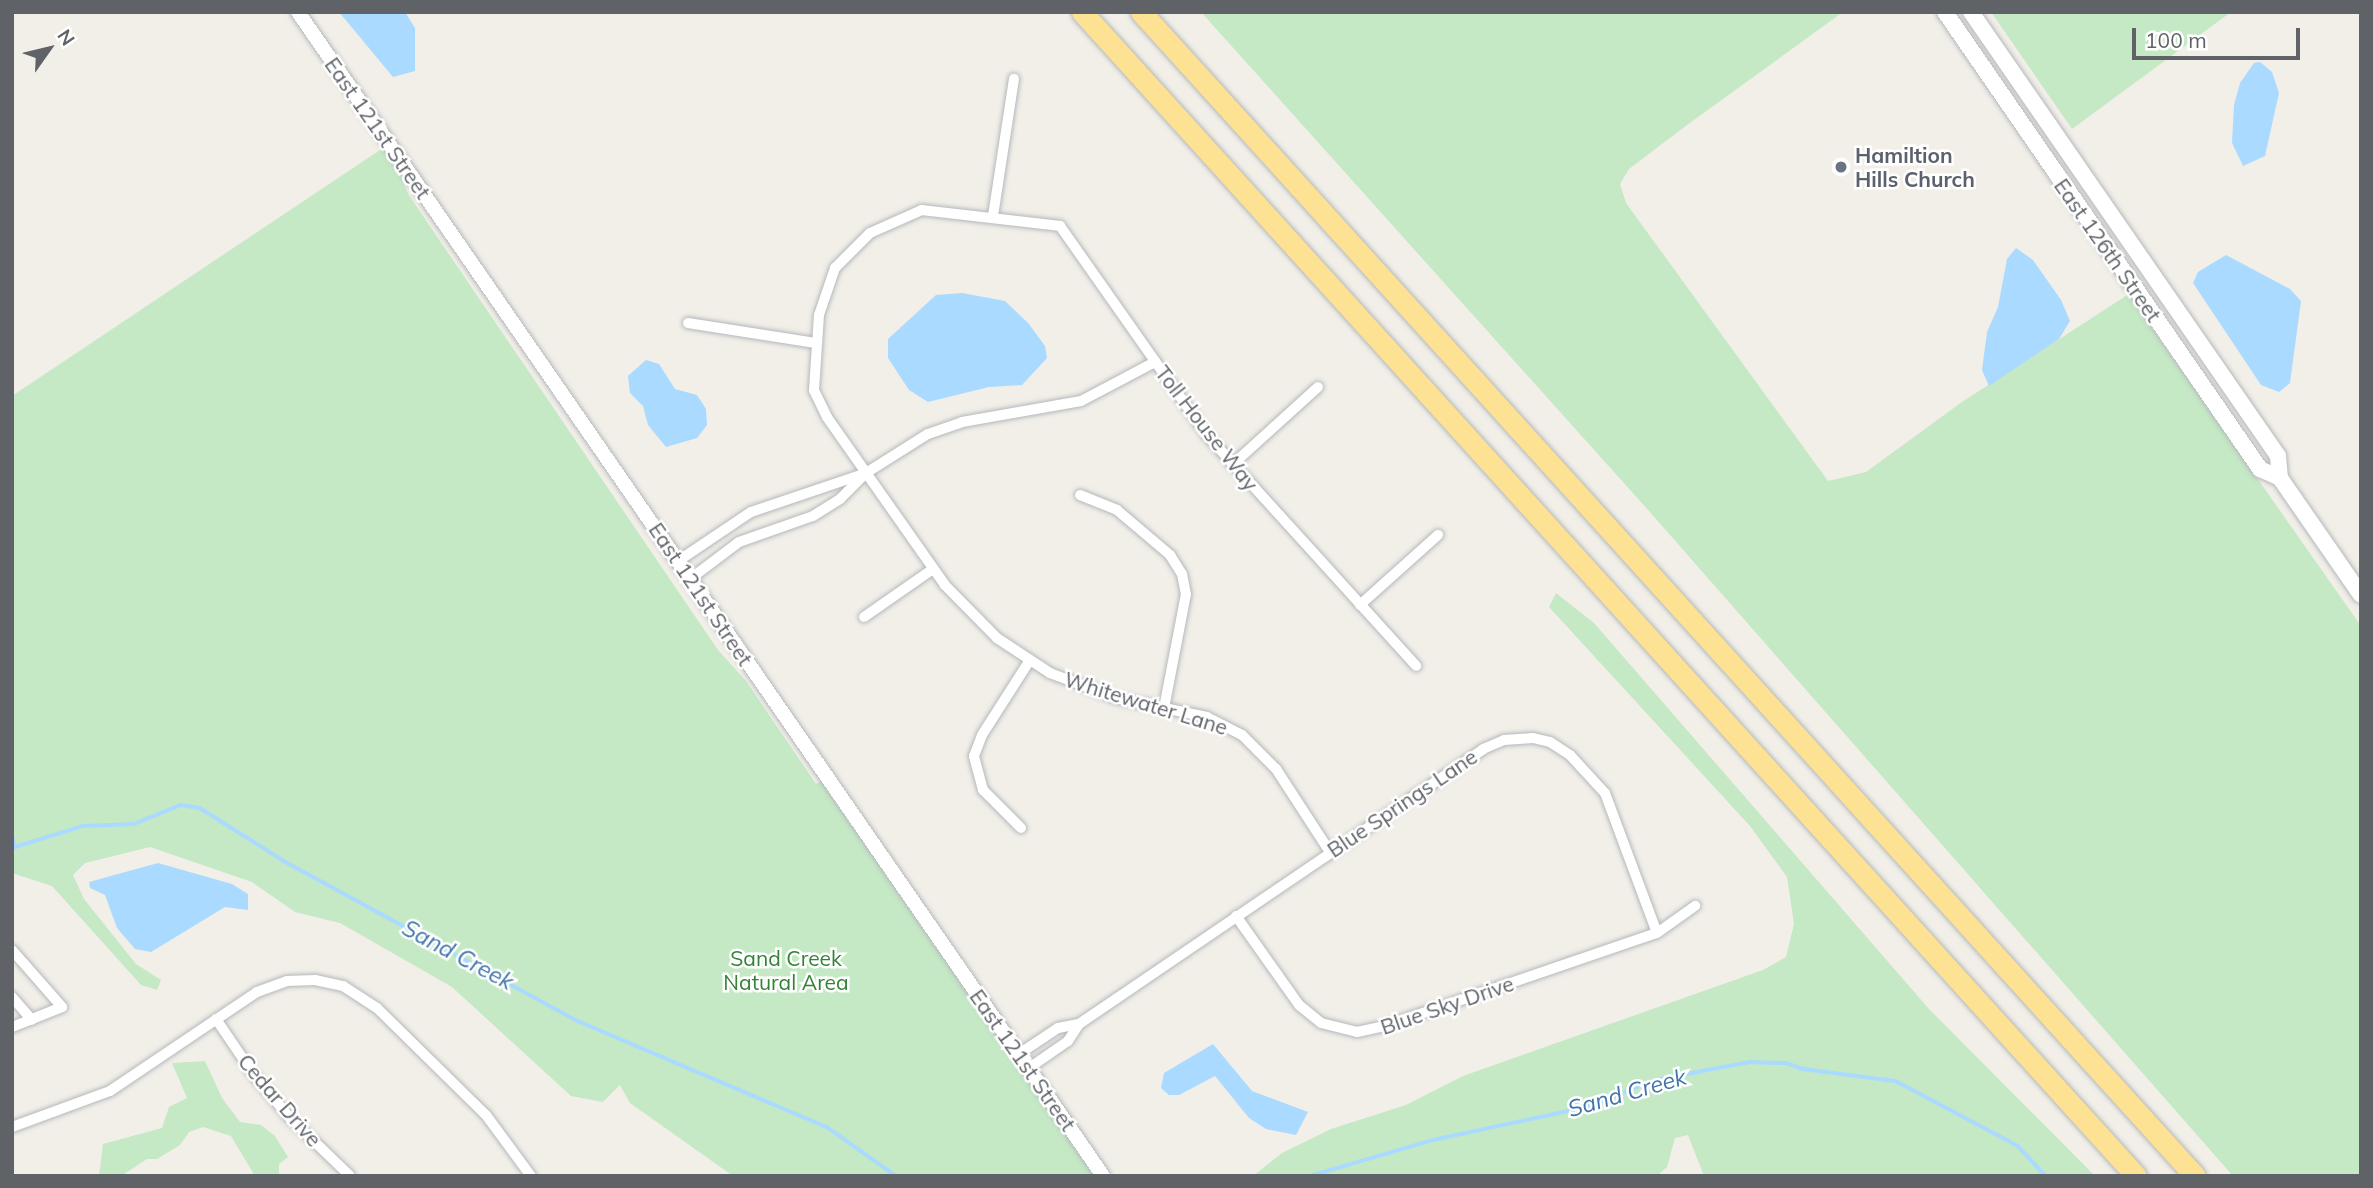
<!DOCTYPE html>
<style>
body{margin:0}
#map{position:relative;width:2373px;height:1188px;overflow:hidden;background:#f1efe8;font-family:Mulish,sans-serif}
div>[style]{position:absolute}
.green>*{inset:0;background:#c5e8c5}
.water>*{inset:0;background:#aadaff}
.stream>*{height:3.5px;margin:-1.75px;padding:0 1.75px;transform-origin:1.75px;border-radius:1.75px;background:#aadaff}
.roads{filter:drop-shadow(0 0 2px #b5b8bc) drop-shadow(0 0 2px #b5b8bc)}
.minor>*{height:10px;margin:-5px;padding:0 5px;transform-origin:5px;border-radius:5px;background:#fff}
.tertiary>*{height:14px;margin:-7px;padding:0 7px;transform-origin:7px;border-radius:7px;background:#fff}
.secondary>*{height:16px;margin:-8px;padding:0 8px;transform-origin:8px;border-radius:8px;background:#fff}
.motorway>*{height:21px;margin:-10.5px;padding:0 10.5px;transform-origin:10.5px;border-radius:10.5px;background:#fde293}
.dots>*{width:19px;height:19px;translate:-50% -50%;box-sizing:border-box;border:4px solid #fff;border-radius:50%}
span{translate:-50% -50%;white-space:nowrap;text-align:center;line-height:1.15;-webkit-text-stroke:5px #fff;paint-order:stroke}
.street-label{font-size:21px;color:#5f6368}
.worship-label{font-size:21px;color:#5b616d;font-weight:700}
.left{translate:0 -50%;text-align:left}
.park-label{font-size:21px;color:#348238}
.water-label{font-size:23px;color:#4174aa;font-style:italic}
.frame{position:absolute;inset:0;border:14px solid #5f6368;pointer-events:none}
.north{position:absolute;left:14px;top:14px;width:70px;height:70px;-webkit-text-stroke:5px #fff;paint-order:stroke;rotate:56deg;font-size:19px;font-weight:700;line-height:28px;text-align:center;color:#5f6368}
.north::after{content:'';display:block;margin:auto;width:24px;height:32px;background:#5f6368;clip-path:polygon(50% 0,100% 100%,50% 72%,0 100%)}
.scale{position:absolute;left:2132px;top:28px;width:168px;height:32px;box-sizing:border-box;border:4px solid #5f6368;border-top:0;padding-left:9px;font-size:21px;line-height:24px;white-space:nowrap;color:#5f6368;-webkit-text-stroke:5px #fff;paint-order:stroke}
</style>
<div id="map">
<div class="green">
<div style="clip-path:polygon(1201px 12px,1843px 12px,1687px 125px,1629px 169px,1620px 184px,1626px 203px,1828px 481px,1866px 472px,1962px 402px,2132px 292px,2137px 307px,2361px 626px,2361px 1176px,2233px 1176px,1649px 511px)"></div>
<div style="clip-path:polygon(1991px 12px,2231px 12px,2072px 129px)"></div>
<div style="clip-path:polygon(383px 148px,394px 160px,408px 194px,718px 650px,746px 681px,816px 784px,821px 781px,1096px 1176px,733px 1176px,630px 1103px,620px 1085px,603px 1102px,571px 1096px,452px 987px,340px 923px,295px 912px,252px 882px,150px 847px,85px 863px,73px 875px,84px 899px,136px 964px,161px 980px,157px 990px,141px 985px,52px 886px,12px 873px,12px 396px)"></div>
<div style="clip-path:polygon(1556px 593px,1594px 623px,1929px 1009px,2095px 1176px,1704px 1176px,1688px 1135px,1675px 1138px,1667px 1167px,1657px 1176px,1253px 1176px,1282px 1153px,1331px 1129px,1406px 1105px,1463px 1076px,1763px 970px,1786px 957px,1794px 924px,1787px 877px,1750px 826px,1549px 607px)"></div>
<div style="clip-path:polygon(205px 1061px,222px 1098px,240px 1122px,261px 1125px,275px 1136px,288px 1157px,279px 1164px,279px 1176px,255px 1176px,231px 1136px,203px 1127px,189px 1132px,180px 1145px,157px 1159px,147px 1159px,121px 1176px,99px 1176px,103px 1144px,162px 1128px,169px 1107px,187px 1098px,172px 1063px)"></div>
</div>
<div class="water">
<div style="clip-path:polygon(339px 12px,405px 12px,415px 28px,415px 71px,393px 77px)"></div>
<div style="clip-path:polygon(2260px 62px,2272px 72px,2279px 93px,2265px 156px,2243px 166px,2232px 143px,2234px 105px,2240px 83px,2254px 63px)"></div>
<div style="clip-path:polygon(2016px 248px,2033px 260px,2061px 300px,2070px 321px,2059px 339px,1989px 386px,1982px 370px,1987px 332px,1998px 307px,2007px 259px)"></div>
<div style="clip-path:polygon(2226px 255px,2290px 289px,2301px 301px,2290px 383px,2279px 392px,2261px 385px,2193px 283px,2198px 272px)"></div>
<div style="clip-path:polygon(962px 293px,1005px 301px,1029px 324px,1045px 346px,1047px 358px,1022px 385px,989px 387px,928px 402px,909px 390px,888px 358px,888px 339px,936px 295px)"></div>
<div style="clip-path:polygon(646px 360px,659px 364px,675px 389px,697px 395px,706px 409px,707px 425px,697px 438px,666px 447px,648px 425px,643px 406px,630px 393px,628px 376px)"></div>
<div style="clip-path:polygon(158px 863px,232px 884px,248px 894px,248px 910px,225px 907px,151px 952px,135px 949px,117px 928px,105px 895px,90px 888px,89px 882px)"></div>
<div style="clip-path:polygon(1213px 1044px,1252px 1091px,1308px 1112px,1296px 1135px,1266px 1129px,1249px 1118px,1215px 1076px,1179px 1095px,1169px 1095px,1161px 1088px,1164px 1073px)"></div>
</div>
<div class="stream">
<div style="left:12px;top:833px;width:14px;rotate:78deg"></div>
<div style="left:12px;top:848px;width:74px;rotate:-17.2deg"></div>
<div style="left:83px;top:826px;width:51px;rotate:-2.2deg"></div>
<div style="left:134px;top:824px;width:51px;rotate:-22deg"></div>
<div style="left:181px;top:805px;width:19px;rotate:9deg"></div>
<div style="left:200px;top:808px;width:99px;rotate:32.2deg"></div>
<div style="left:284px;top:861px;width:335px;rotate:28.6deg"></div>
<div style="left:578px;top:1021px;width:271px;rotate:23.1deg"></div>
<div style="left:827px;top:1127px;width:85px;rotate:35.4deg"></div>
<div style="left:1310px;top:1176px;width:128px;rotate:-16.3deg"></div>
<div style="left:1433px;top:1140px;width:157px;rotate:-12.1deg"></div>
<div style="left:1587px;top:1107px;width:73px;rotate:-21.7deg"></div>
<div style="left:1655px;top:1080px;width:96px;rotate:-10.8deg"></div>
<div style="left:1749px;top:1062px;width:37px;rotate:2deg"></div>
<div style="left:1786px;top:1063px;width:18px;rotate:19deg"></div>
<div style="left:1803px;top:1069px;width:94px;rotate:7.4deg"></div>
<div style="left:1896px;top:1081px;width:138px;rotate:28deg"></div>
<div style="left:2018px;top:1146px;width:41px;rotate:47deg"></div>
</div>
<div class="roads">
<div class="minor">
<div style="left:993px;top:216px;width:139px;rotate:-81.3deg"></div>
<div style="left:688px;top:323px;width:129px;rotate:8.9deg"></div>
<div style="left:1232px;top:465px;width:116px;rotate:-42.2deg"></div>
<div style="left:1080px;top:495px;width:40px;rotate:22deg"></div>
<div style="left:1117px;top:510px;width:70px;rotate:40.3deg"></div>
<div style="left:1170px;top:555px;width:22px;rotate:58deg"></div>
<div style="left:1182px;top:574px;width:20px;rotate:79deg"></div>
<div style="left:1186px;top:594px;width:116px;rotate:100.9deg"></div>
<div style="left:678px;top:561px;width:88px;rotate:-33.9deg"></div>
<div style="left:751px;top:512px;width:115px;rotate:-18.7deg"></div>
<div style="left:690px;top:579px;width:61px;rotate:-37.1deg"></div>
<div style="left:739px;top:542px;width:78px;rotate:-19.4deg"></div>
<div style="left:813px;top:516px;width:32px;rotate:-32deg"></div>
<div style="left:840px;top:499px;width:37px;rotate:-45deg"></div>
<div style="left:866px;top:473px;width:73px;rotate:-32.2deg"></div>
<div style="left:928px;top:434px;width:36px;rotate:-19deg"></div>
<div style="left:962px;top:422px;width:121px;rotate:-10deg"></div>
<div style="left:1081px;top:401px;width:84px;rotate:-27.8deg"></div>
<div style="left:1360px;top:605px;width:105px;rotate:-41.9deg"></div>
<div style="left:864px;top:617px;width:84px;rotate:-34.8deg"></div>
<div style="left:1021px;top:828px;width:54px;rotate:-135deg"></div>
<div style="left:983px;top:790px;width:35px;rotate:-105deg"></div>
<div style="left:974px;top:756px;width:22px;rotate:-69deg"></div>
<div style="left:982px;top:735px;width:89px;rotate:-57.4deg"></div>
<div style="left:1330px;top:852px;width:99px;rotate:-123deg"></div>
<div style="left:1276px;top:769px;width:48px;rotate:-135deg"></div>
<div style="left:1242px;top:735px;width:39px;rotate:-153deg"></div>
<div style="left:1207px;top:717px;width:93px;rotate:-168.2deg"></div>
<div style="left:1116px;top:698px;width:71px;rotate:-159.3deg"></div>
<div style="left:1050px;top:673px;width:64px;rotate:-146.6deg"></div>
<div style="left:997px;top:638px;width:74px;rotate:-134.5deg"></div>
<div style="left:945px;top:585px;width:205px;rotate:-125.1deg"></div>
<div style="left:827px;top:417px;width:30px;rotate:-116deg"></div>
<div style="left:814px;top:390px;width:75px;rotate:-86.2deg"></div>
<div style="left:819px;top:315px;width:50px;rotate:-71.2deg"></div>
<div style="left:835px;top:268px;width:49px;rotate:-45deg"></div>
<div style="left:870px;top:233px;width:57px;rotate:-23.9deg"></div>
<div style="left:922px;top:210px;width:139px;rotate:6.6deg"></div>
<div style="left:1060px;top:226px;width:254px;rotate:54.9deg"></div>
<div style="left:1206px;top:434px;width:313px;rotate:47.8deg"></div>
<div style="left:1236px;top:916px;width:109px;rotate:54.7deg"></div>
<div style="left:1299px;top:1005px;width:28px;rotate:39deg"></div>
<div style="left:1321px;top:1023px;width:37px;rotate:14deg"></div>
<div style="left:1357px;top:1032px;width:29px;rotate:-12deg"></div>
<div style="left:1385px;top:1026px;width:287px;rotate:-18.9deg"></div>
<div style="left:1657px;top:933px;width:47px;rotate:-35.4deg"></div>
<div style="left:12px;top:950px;width:76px;rotate:48.7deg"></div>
<div style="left:62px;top:1007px;width:54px;rotate:158.2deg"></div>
<div style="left:12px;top:997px;width:30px;rotate:49deg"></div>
<div style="left:216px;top:1019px;width:68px;rotate:55.8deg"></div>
<div style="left:254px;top:1075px;width:56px;rotate:50.1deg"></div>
<div style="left:290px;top:1118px;width:83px;rotate:44deg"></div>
<div style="left:1019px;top:1054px;width:47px;rotate:-33.7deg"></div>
<div style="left:1058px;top:1028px;width:21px;rotate:-11deg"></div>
<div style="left:1029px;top:1068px;width:47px;rotate:-34.7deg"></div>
<div style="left:1068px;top:1041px;width:20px;rotate:-57deg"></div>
<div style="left:1079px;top:1024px;width:489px;rotate:-34.2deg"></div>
<div style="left:1483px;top:749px;width:23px;rotate:-23deg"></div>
<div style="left:1504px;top:740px;width:29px;rotate:-4deg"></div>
<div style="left:1533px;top:738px;width:17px;rotate:13deg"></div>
<div style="left:1550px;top:742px;width:24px;rotate:33deg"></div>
<div style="left:1570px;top:755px;width:52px;rotate:47.4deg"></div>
<div style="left:1605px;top:793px;width:149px;rotate:69.6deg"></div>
<div style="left:12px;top:1127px;width:104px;rotate:-20.2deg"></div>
<div style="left:110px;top:1091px;width:177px;rotate:-34deg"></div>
<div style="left:257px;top:992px;width:32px;rotate:-20deg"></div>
<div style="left:287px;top:981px;width:28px;rotate:-2deg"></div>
<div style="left:315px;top:980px;width:29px;rotate:12deg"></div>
<div style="left:343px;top:986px;width:40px;rotate:32.9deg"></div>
<div style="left:377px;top:1008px;width:153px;rotate:44.5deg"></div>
<div style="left:486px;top:1115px;width:76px;rotate:53.6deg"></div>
</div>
<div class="tertiary">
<div style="left:298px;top:12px;width:1415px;rotate:55.33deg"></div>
</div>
<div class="secondary">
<div style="left:1945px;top:12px;width:555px;rotate:55.42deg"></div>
<div style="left:2260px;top:469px;width:22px;rotate:24deg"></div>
<div style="left:1971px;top:12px;width:540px;rotate:55.34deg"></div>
<div style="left:2278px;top:456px;width:22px;rotate:85deg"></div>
<div style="left:2280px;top:478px;width:142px;rotate:55.3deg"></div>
</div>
<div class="motorway">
<div style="left:1082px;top:12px;width:1570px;rotate:47.84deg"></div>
<div style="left:1141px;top:12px;width:1570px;rotate:47.84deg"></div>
</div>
</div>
<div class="dots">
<div style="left:1841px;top:167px;background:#6b7280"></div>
</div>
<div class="street-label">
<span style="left:378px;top:128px;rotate:55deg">East 121st Street</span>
<span style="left:2108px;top:250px;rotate:55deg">East 126th Street</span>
<span style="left:1207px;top:428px;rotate:52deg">Toll House Way</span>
<span style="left:701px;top:594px;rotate:56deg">East 121st Street</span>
<span style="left:1146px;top:703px;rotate:17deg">Whitewater Lane</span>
<span style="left:1402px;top:803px;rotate:-34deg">Blue Springs Lane</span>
<span style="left:1447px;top:1005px;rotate:-19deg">Blue Sky Drive</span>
<span style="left:1023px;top:1060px;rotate:55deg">East 121st Street</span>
<span style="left:280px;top:1100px;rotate:49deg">Cedar Drive</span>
</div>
<div class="worship-label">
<span class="left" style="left:1855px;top:167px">Hamiltion<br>Hills Church</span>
</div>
<div class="park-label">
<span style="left:786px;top:970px">Sand Creek<br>Natural Area</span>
</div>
<div class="water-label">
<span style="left:458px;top:955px;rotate:28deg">Sand Creek</span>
<span style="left:1627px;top:1093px;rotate:-16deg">Sand Creek</span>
</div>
<div class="frame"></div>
<div class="north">N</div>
<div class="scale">100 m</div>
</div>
